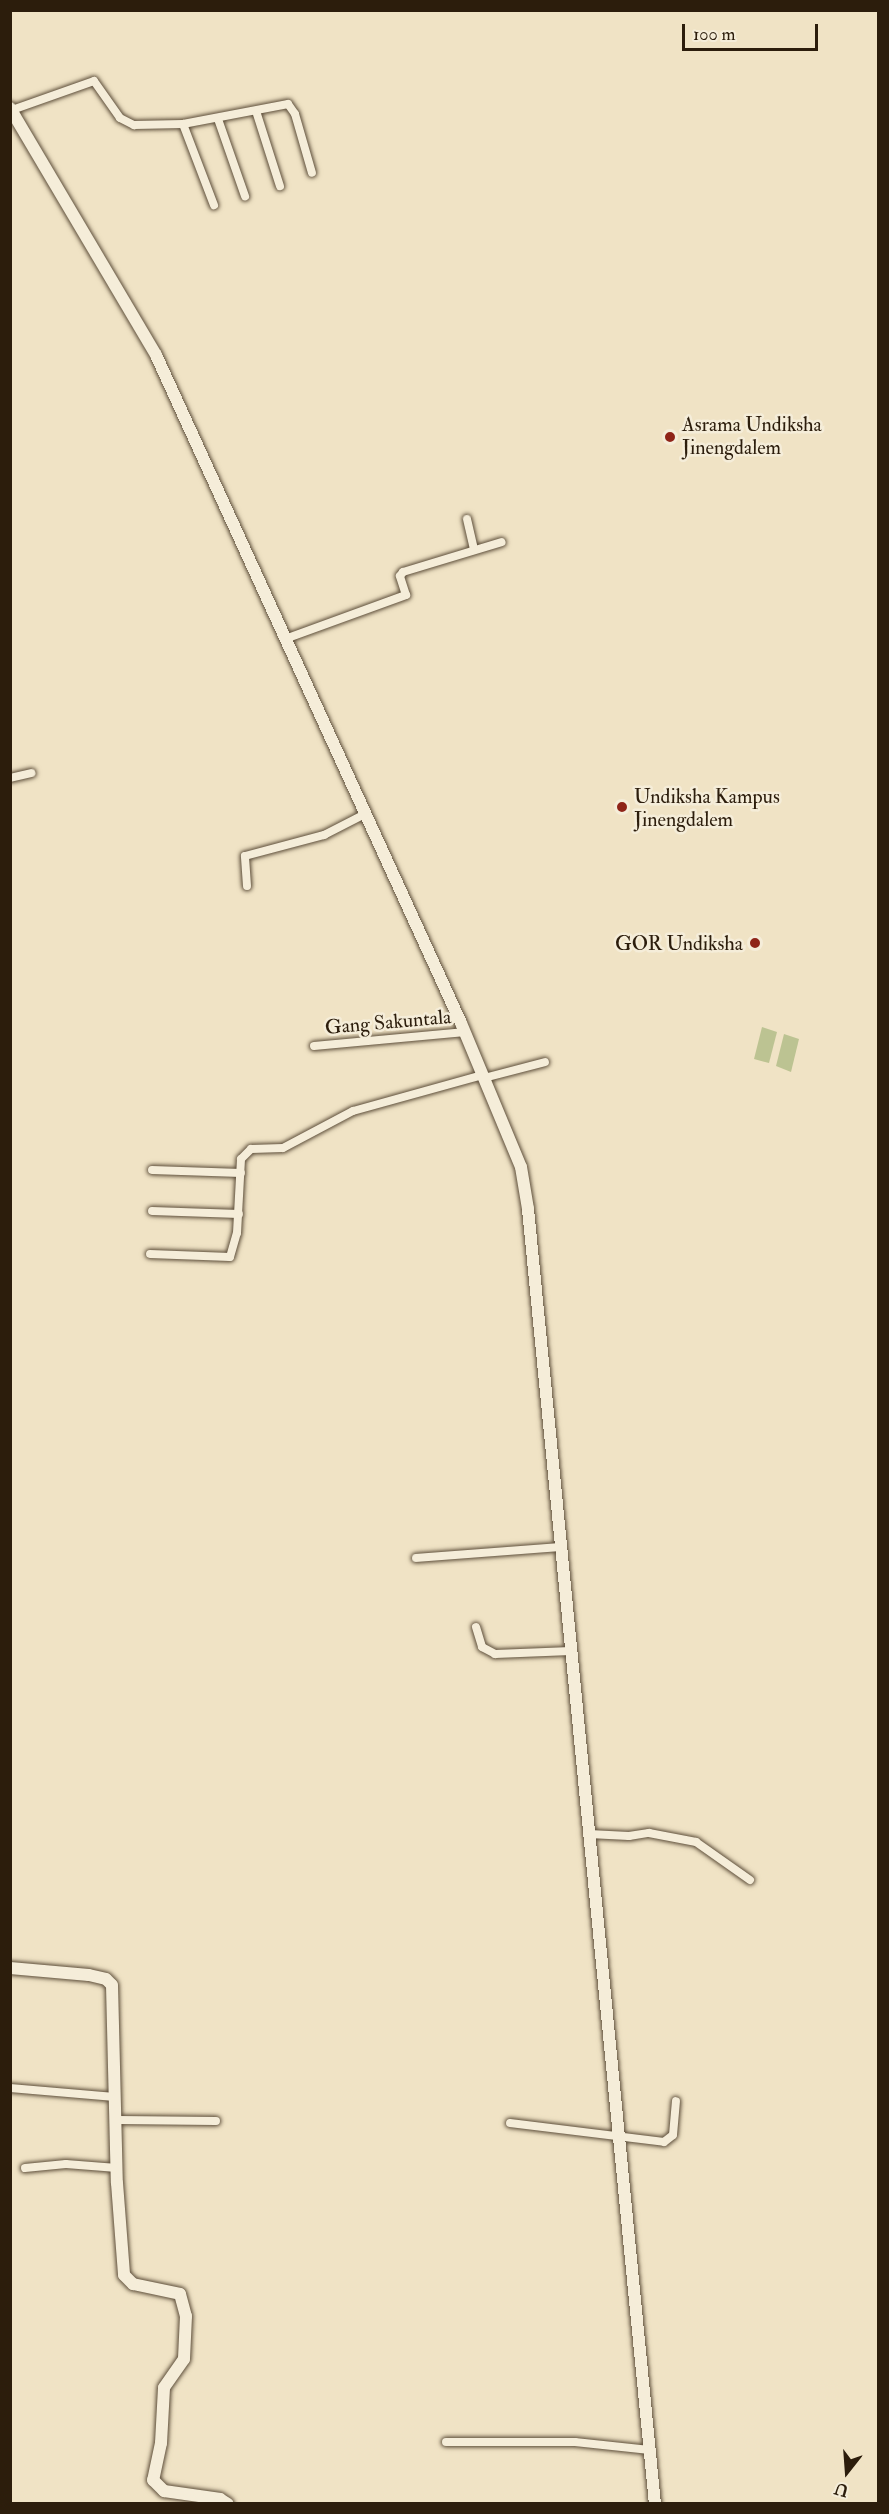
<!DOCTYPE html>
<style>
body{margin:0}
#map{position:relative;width:889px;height:2514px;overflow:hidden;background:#f0e3c5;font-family:"IM FELL Double Pica",serif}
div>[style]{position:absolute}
.green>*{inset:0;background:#bcc392}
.roads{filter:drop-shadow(0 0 2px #5d4e3a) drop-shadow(0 0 2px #5d4e3a)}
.street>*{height:8px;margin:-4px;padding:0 4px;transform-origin:4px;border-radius:4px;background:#f5edd9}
.secondary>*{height:12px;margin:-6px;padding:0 6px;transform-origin:6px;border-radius:6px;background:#f5edd9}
.dots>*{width:16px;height:16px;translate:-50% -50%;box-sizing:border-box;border:3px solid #f5edd9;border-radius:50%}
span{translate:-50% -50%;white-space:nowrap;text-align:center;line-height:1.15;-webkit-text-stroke:5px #f5edd9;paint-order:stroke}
.poi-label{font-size:20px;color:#2c1d0c}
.left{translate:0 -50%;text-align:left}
.right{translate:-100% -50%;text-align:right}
.street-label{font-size:20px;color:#2c1d0c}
.frame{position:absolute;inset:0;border:12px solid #2c1d0c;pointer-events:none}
.north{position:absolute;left:817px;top:2442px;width:60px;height:60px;-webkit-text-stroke:4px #f5edd9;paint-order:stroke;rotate:197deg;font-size:16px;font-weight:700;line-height:24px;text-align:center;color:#2c1d0c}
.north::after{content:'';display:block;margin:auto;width:21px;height:27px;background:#2c1d0c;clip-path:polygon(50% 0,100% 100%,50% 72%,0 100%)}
.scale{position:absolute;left:682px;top:24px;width:136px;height:27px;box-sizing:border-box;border:3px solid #2c1d0c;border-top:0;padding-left:8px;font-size:18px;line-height:21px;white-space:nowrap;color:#2c1d0c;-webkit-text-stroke:4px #f5edd9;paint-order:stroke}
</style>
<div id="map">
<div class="green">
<div style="clip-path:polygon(762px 1027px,777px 1032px,769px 1063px,754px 1059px)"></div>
<div style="clip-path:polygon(784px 1034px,799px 1039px,791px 1072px,776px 1066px)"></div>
</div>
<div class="roads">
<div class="street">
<div style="left:12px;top:110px;width:87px;rotate:-19.5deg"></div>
<div style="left:94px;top:81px;width:45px;rotate:54.9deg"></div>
<div style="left:120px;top:118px;width:16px;rotate:27deg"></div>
<div style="left:134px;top:125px;width:49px;rotate:-1.2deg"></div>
<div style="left:183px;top:124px;width:107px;rotate:-10.8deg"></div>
<div style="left:288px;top:104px;width:12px;rotate:55deg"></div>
<div style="left:295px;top:114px;width:61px;rotate:73.9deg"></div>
<div style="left:256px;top:111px;width:79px;rotate:72.3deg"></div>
<div style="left:218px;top:119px;width:82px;rotate:70.7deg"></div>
<div style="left:183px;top:124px;width:87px;rotate:69.1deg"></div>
<div style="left:467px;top:519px;width:31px;rotate:77deg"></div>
<div style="left:285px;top:639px;width:129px;rotate:-20deg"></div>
<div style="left:406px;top:595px;width:20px;rotate:-108deg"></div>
<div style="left:400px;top:576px;width:5px;rotate:-53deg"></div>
<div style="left:403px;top:572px;width:103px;rotate:-16.9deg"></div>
<div style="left:10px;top:778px;width:22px;rotate:-13deg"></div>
<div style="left:247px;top:886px;width:30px;rotate:-94deg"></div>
<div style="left:245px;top:856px;width:82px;rotate:-14.9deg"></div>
<div style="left:324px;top:835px;width:46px;rotate:-27.1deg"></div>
<div style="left:314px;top:1046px;width:152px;rotate:-5.3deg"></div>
<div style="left:484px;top:1078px;width:63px;rotate:-14.7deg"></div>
<div style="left:152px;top:1170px;width:89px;rotate:1.9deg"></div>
<div style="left:152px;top:1211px;width:87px;rotate:2deg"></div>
<div style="left:150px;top:1254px;width:80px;rotate:2.1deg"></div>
<div style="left:230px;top:1257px;width:25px;rotate:-74deg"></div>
<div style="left:237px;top:1233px;width:74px;rotate:-86.9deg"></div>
<div style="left:241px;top:1159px;width:14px;rotate:-45deg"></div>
<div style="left:251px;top:1149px;width:32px;rotate:-2deg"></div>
<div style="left:283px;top:1148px;width:79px;rotate:-27.9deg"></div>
<div style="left:353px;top:1111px;width:135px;rotate:-15.5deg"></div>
<div style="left:416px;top:1558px;width:144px;rotate:-4.4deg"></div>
<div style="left:476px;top:1627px;width:21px;rotate:73deg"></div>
<div style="left:482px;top:1647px;width:15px;rotate:28deg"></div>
<div style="left:495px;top:1654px;width:76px;rotate:-2.3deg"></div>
<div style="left:589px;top:1834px;width:40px;rotate:2.9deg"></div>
<div style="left:629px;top:1836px;width:20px;rotate:-9deg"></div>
<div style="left:649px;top:1833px;width:48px;rotate:10.8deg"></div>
<div style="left:696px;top:1842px;width:66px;rotate:35.1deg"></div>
<div style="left:10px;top:2088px;width:105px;rotate:4.9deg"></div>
<div style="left:118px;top:2120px;width:98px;rotate:0.6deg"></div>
<div style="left:510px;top:2123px;width:155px;rotate:7deg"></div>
<div style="left:664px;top:2142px;width:11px;rotate:-38deg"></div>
<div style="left:673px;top:2135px;width:34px;rotate:-85deg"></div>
<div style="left:25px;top:2168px;width:41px;rotate:-5.6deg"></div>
<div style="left:66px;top:2164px;width:51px;rotate:4.5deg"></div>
<div style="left:446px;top:2442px;width:129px"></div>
<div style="left:575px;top:2442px;width:75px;rotate:6.1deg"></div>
</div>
<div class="secondary">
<div style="left:10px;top:108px;width:287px;rotate:59.4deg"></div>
<div style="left:156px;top:355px;width:734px;rotate:65.46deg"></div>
<div style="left:461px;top:1023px;width:156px;rotate:67.4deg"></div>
<div style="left:521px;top:1167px;width:43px;rotate:80.5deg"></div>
<div style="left:528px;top:1209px;width:1301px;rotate:84.4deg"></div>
<div style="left:10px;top:1968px;width:79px;rotate:5.1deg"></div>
<div style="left:89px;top:1975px;width:17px;rotate:13deg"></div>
<div style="left:106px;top:1979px;width:8px;rotate:45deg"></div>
<div style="left:112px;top:1985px;width:198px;rotate:88.6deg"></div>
<div style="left:117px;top:2183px;width:92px;rotate:85.6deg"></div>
<div style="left:124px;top:2275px;width:13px;rotate:45deg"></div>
<div style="left:133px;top:2284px;width:48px;rotate:12deg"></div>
<div style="left:180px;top:2294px;width:23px;rotate:75deg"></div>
<div style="left:186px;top:2316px;width:43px;rotate:92.7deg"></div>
<div style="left:184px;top:2359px;width:35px;rotate:125deg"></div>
<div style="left:164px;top:2388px;width:55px;rotate:93.1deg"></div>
<div style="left:161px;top:2443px;width:38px;rotate:102deg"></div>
<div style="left:153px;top:2480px;width:16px;rotate:45deg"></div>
<div style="left:164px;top:2491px;width:57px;rotate:8.1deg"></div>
<div style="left:220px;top:2499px;width:9px;rotate:32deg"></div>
</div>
</div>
<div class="dots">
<div style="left:670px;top:437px;background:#8f2418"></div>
<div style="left:622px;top:807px;background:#8f2418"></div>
<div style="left:755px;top:943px;background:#8f2418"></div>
</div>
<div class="poi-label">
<span class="left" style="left:682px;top:436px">Asrama Undiksha<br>Jinengdalem</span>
<span class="left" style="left:634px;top:808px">Undiksha Kampus<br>Jinengdalem</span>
<span class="right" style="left:743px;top:943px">GOR Undiksha</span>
</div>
<div class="street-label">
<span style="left:388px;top:1022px;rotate:-5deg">Gang Sakuntala</span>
</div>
<div class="frame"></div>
<div class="north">U</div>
<div class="scale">100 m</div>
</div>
